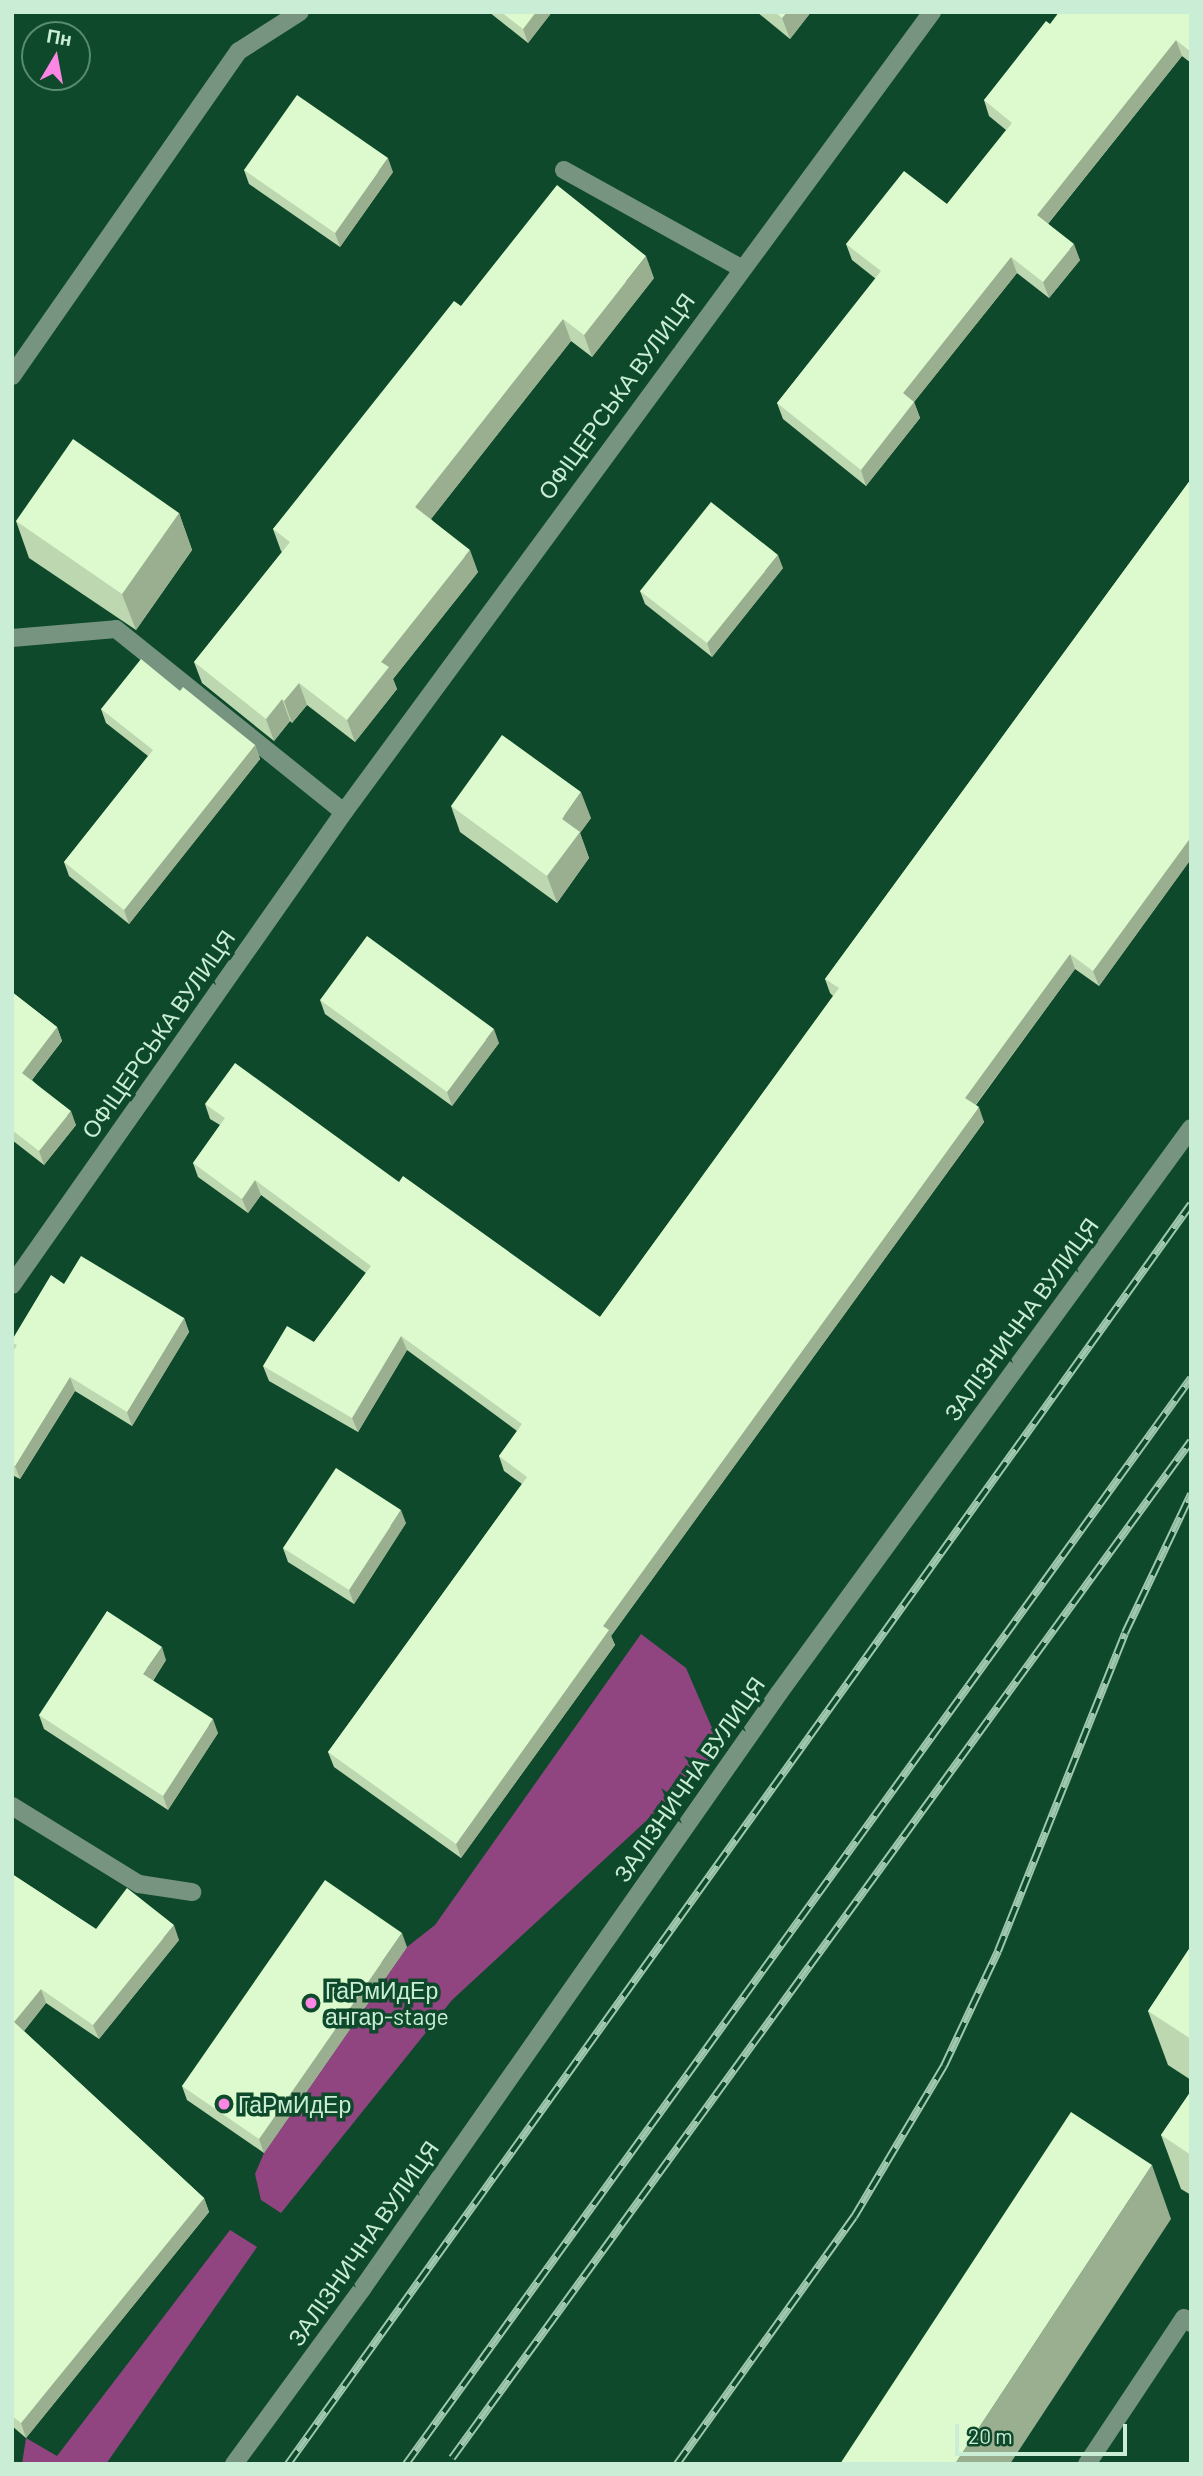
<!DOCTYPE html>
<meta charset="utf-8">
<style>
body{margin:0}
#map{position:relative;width:1203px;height:2476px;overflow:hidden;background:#0d492a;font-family:Barlow,sans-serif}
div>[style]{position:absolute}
.green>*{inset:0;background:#904581}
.minor>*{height:18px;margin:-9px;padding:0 9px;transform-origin:9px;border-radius:9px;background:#769480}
.rail>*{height:8px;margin-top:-4px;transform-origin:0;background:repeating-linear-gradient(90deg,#0d492a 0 16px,#9fc8ae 0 32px);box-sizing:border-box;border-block:2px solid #9fc8ae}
.wall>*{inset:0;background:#bdd7b0}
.shaded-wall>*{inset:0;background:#9aaf90}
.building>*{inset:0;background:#dcfacd}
.dots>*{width:19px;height:19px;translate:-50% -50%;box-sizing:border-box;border:4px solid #0d492a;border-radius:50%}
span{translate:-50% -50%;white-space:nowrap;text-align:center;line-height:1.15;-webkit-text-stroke:7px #0d492a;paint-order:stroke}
.street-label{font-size:23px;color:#caeed5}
.poi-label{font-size:23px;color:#caeed5}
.left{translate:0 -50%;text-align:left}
.frame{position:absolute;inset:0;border:14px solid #caeed5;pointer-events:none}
.north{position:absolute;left:21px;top:21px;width:70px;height:70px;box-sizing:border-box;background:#0d492a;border:2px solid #598b6e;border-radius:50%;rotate:10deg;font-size:19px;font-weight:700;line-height:28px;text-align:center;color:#caeed5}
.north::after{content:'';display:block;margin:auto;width:24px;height:32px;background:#fc86e4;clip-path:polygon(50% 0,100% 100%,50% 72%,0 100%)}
.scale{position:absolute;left:955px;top:2424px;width:172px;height:32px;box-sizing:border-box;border:4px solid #caeed5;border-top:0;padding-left:9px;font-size:21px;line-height:24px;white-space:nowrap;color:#caeed5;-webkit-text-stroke:5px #0d492a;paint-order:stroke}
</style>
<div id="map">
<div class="green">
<div style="clip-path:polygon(641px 1634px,686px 1668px,722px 1751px,452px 2000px,281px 2213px,261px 2200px,255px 2174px,264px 2153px,407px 1947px,435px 1925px)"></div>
<div style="clip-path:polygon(230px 2230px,257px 2247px,106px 2464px,22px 2464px,26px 2438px,57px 2456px)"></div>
</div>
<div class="minor">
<div style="left:564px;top:170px;width:202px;rotate:29deg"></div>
<div style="left:12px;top:376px;width:396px;rotate:-55.1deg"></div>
<div style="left:239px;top:51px;width:72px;rotate:-32.6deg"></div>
<div style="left:12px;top:638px;width:104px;rotate:-4.9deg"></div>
<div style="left:116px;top:629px;width:292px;rotate:38.8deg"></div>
<div style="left:12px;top:1285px;width:578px;rotate:-54.93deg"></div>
<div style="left:344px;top:812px;width:993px;rotate:-53.68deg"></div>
<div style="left:12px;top:1806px;width:149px;rotate:31.6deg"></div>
<div style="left:139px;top:1884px;width:54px;rotate:8.6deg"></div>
<div style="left:234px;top:2464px;width:217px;rotate:-53.8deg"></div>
<div style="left:362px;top:2289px;width:727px;rotate:-55.02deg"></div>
<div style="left:779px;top:1693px;width:699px;rotate:-53.9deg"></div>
<div style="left:1087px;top:2464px;width:175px;rotate:-56.4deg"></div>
<div style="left:1184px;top:2318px;width:9px;rotate:36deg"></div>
</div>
<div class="rail">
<div style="left:452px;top:2458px;width:1257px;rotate:-54deg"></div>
<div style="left:288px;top:2464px;width:1550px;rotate:-54.37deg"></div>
<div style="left:406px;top:2464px;width:1340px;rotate:-54.14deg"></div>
<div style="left:677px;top:2464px;width:304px;rotate:-54.4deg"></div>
<div style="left:854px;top:2217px;width:176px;rotate:-59.2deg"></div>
<div style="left:944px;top:2066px;width:127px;rotate:-64.8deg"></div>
<div style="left:998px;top:1951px;width:342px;rotate:-68.2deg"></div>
<div style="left:1125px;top:1633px;width:154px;rotate:-64.6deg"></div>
</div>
<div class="wall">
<div style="clip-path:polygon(489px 12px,552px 12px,528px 43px)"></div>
<div style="clip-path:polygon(757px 12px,811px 12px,790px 39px)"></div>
<div style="clip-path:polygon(1191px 12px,1191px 63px,1182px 56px,1048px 224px,1080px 260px,1049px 298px,1017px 273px,914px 402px,920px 418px,866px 486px,783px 419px,777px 403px,876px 279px,852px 260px,846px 244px,947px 204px,1006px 130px,989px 116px,984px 100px,1050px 24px)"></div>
<div style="clip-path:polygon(244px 170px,393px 172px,340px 247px,249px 184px)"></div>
<div style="clip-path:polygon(654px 278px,592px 357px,571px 341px,431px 519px,478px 572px,393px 679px,397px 689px,355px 742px,307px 705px,292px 723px,290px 721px,274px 741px,202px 683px,194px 662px,282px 552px,281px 551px,273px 529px,461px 306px)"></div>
<div style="clip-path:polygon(1191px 479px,1191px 859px,1099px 986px,1075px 969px,976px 1105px,984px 1122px,611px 1636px,615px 1645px,461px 1858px,334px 1767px,328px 1752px,522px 1484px,504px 1471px,499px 1456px,517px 1431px,407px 1350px,358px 1432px,269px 1381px,263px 1366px,314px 1342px,366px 1273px,261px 1195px,248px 1213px,198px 1177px,193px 1163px,220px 1125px,210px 1119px,205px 1104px,399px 1182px,600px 1317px,833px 996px,830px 993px,825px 979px)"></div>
<div style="clip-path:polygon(179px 513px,192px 550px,136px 630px,29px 558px,16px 521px)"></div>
<div style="clip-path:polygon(783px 568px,712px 657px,645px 604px,640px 591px)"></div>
<div style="clip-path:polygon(180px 691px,255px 745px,260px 759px,129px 924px,69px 876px,64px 862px,148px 756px,106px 723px,101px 709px)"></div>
<div style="clip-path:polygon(451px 806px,591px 818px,580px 833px,589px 858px,557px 903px,460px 832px)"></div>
<div style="clip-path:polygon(12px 992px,57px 1027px,62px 1041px,32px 1080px,76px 1125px,44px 1165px,12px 1140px)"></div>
<div style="clip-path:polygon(320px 1000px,499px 1043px,452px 1106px,325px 1014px)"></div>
<div style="clip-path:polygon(64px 1284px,184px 1318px,189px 1332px,132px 1426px,75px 1391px,20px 1479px,12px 1475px,12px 1353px,14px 1350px,12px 1340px)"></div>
<div style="clip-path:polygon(406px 1523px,354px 1604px,288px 1562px,283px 1548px)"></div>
<div style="clip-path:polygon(166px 1660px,153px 1681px,218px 1733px,168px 1810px,44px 1729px,39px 1715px)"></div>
<div style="clip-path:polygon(12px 1874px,96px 1929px,179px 1940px,99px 2039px,46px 2003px,24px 2031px,204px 2198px,209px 2212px,26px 2438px,12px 2426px)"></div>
<div style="clip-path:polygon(1191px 1946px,1191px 2080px,1168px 2065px,1148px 2011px)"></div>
<div style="clip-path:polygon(407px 1947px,264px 2153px,187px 2100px,182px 2086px)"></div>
<div style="clip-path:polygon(1191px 2091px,1191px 2195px,1181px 2189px,1161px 2135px)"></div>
</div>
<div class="shaded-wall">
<div style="clip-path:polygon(536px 12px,552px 12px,528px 43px,523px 29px)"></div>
<div style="clip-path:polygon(787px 12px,811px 12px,790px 39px,782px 18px)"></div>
<div style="clip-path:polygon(1176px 40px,1182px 56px,1042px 231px,1037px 215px)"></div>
<div style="clip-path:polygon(388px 158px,393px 172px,340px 247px,335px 233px)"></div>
<div style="clip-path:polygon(1074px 244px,1080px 260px,1049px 298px,1043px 282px)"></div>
<div style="clip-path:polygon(646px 256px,654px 278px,592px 357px,584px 335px)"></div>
<div style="clip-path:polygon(1011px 257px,1017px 273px,914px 402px,920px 418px,866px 486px,861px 470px,903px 393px)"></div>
<div style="clip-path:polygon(563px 319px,571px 341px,423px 529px,415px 507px)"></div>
<div style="clip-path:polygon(179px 513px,192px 550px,136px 630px,122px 594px)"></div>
<div style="clip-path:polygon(470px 550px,478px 572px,393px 679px,397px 689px,355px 742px,347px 720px,381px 662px)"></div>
<div style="clip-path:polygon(778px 555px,783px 568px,712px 657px,707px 643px)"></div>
<div style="clip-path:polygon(299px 683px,307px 705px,292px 723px,284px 701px)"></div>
<div style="clip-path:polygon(282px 699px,290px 721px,274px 741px,266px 719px)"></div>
<div style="clip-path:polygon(255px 745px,260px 759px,129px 924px,124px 910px)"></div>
<div style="clip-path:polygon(581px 792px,591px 818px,580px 833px,589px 858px,557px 903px,547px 876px,562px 819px)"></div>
<div style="clip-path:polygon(1191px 837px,1191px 859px,1099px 986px,1093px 971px)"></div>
<div style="clip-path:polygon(1070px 954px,1075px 969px,970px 1112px,965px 1098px)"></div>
<div style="clip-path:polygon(57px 1027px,62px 1041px,27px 1086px,22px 1073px)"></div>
<div style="clip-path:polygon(494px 1029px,499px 1043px,452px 1106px,447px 1092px)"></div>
<div style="clip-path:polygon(979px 1107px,984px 1122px,611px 1636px,615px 1645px,461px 1858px,456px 1844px,603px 1626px)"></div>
<div style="clip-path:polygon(71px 1111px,76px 1125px,44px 1165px,39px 1151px)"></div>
<div style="clip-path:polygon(255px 1180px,261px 1195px,248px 1213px,242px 1199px)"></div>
<div style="clip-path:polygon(184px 1318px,189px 1332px,132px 1426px,127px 1412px)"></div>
<div style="clip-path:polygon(401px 1336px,407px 1350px,358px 1432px,352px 1418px)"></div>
<div style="clip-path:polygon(70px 1377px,75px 1391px,20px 1479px,15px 1466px)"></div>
<div style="clip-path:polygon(401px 1510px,406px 1523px,354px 1604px,349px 1590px)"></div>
<div style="clip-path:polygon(162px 1647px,166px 1660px,148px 1688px,143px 1674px)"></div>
<div style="clip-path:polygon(213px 1719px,218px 1733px,168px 1810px,163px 1796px)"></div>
<div style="clip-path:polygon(174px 1925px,179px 1940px,99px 2039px,93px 2025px)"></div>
<div style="clip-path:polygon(402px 1933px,407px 1947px,264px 2153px,259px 2139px)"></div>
<div style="clip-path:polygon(41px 1989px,46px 2003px,20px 2036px,14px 2022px)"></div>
<div style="clip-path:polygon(1152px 2165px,1171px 2219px,1010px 2464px,955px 2464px)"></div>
<div style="clip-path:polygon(204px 2198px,209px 2212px,26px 2438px,21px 2423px)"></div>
</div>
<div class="building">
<div style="clip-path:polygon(501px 12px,536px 12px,523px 29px)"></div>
<div style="clip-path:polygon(775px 12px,787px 12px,782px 18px)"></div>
<div style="clip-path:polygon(1059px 12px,1191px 12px,1191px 52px,1176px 40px,1037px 215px,1074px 244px,1043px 282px,1011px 257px,903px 393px,914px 402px,861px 470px,777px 403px,881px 271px,846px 244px,904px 171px,947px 204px,1012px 123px,984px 100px,1046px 21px,1050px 24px)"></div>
<div style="clip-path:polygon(297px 95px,388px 158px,335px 233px,244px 170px)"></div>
<div style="clip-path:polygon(557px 185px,646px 256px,584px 335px,563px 319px,415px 507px,470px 550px,381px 662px,389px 667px,347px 720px,299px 683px,284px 701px,282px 699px,266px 719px,194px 662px,290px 542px,273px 529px,454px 301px,461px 306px)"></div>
<div style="clip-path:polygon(73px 439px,179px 513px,122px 594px,16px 521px)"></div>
<div style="clip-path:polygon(1191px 479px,1191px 837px,1093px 971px,1070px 954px,965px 1098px,979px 1107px,603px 1626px,609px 1630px,456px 1844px,328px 1752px,527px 1477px,499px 1456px,522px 1424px,401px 1336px,352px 1418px,263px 1366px,287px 1326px,314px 1342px,371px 1266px,255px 1180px,242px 1199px,193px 1163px,225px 1118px,205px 1104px,235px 1063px,399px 1182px,403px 1176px,600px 1317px,839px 988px,825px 979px)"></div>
<div style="clip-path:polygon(711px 502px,778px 555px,707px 643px,640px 591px)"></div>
<div style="clip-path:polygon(141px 659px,180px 691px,183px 687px,255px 745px,124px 910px,64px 862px,153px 750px,101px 709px)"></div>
<div style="clip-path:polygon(502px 735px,581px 792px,562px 819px,580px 832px,547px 876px,451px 806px)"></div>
<div style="clip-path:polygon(367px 936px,494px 1029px,447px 1092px,320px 1000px)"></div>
<div style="clip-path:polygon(12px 992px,57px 1027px,22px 1073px,71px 1111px,39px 1151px,12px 1130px)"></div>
<div style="clip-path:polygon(81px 1256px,184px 1318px,127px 1412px,70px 1377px,15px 1466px,12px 1464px,12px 1353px,17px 1345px,12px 1343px,12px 1340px,51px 1275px,64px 1284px)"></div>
<div style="clip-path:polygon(336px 1468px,401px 1510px,349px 1590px,283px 1548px)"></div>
<div style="clip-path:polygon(107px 1611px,162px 1647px,143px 1674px,213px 1719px,163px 1796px,39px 1715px)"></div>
<div style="clip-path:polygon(12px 1874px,96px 1929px,127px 1888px,174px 1925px,93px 2025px,41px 1989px,14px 2022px,204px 2198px,21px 2423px,12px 2416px)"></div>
<div style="clip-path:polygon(325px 1880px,402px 1933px,259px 2139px,182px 2086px)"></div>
<div style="clip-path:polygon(1191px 1946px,1191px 2039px,1148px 2011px)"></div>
<div style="clip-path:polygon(1191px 2091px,1191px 2155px,1161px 2135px)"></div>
<div style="clip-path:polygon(1071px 2112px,1152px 2165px,955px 2464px,840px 2464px)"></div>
</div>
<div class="dots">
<div style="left:311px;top:2003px;background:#fc86e4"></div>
<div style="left:224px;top:2104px;background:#fc86e4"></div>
</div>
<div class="street-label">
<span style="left:616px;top:396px;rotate:-54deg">ОФІЦЕРСЬКА ВУЛИЦЯ</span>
<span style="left:158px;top:1034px;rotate:-55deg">ОФІЦЕРСЬКА ВУЛИЦЯ</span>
<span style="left:1021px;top:1319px;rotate:-54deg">ЗАЛІЗНИЧНА ВУЛИЦЯ</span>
<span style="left:689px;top:1779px;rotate:-55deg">ЗАЛІЗНИЧНА ВУЛИЦЯ</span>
<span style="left:363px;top:2243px;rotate:-55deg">ЗАЛІЗНИЧНА ВУЛИЦЯ</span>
</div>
<div class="poi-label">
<span class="left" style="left:325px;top:2003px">ГаРмИдЕр<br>ангар-stage</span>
<span class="left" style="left:238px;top:2104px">ГаРмИдЕр</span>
</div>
<div class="frame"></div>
<div class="north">Пн</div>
<div class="scale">20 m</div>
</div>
